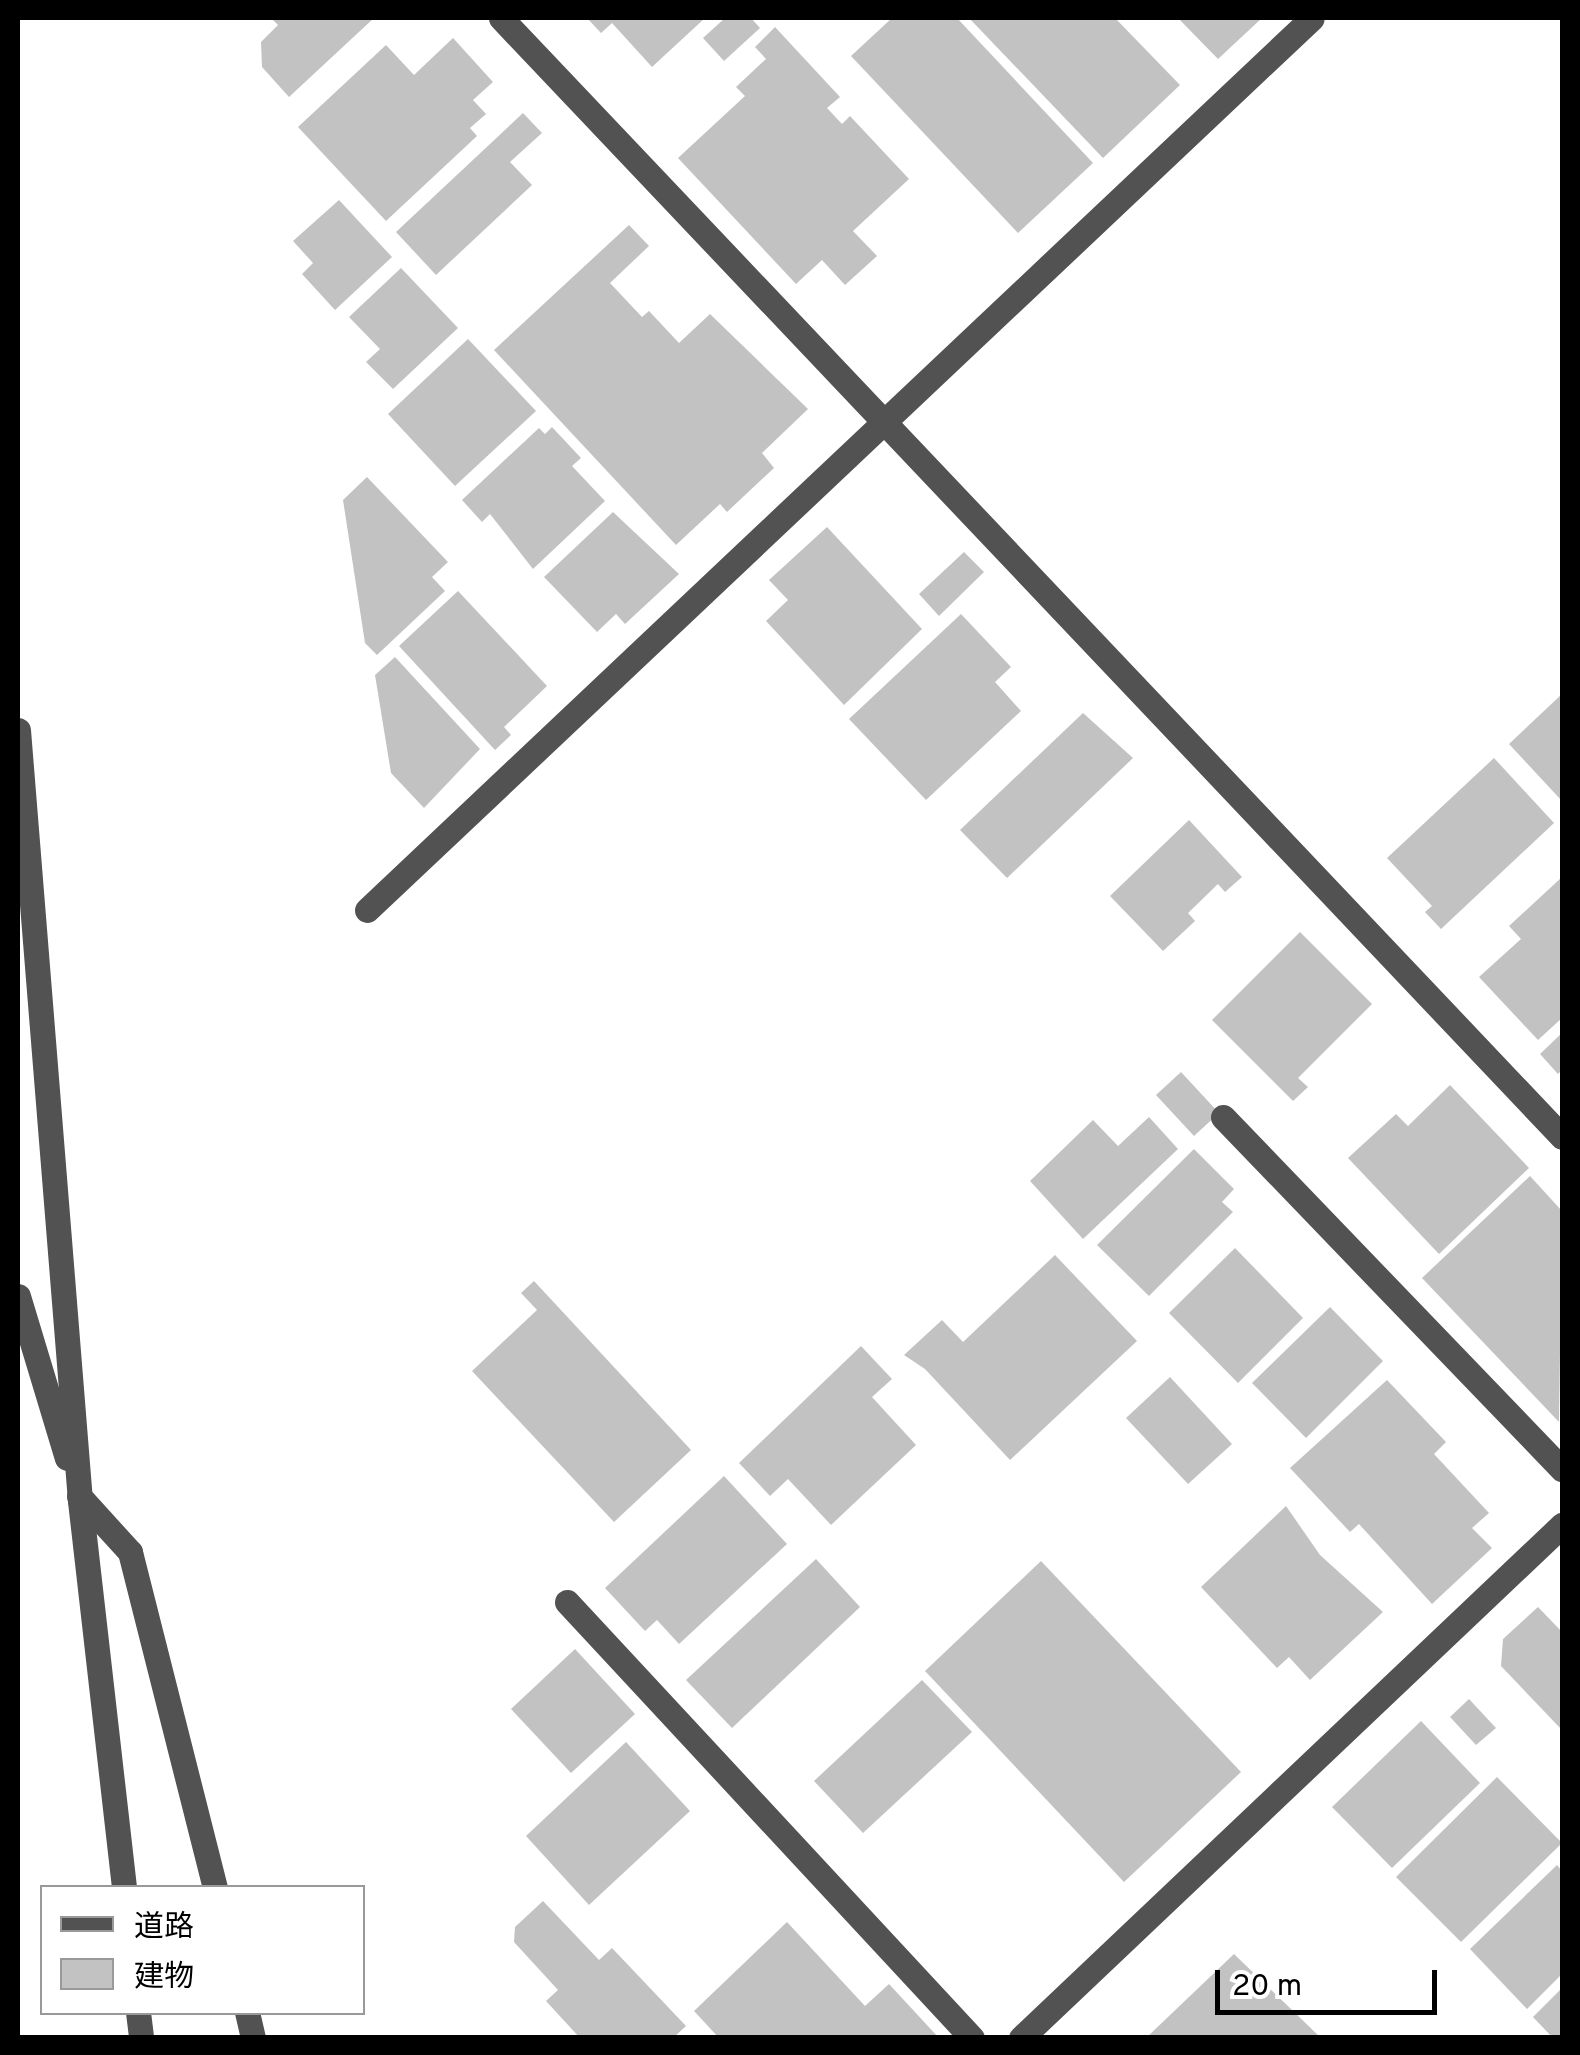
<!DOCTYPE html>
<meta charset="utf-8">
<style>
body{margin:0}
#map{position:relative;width:1580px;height:2055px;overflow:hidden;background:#fff;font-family:Overpass,"Noto Sans JP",sans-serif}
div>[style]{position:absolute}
.building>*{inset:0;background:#c2c2c2}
.minor>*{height:25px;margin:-12.5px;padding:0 12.5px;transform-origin:12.5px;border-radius:12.5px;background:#525252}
span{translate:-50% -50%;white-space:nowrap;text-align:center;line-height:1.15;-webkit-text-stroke:10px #fff;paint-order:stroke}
.frame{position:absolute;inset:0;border:20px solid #000;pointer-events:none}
.legend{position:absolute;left:40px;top:1885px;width:325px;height:130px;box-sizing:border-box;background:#fff;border:2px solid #999;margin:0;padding:12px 18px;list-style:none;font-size:30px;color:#000}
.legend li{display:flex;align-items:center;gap:20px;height:50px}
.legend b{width:50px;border:2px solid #999}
.scale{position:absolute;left:1215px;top:1970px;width:222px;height:45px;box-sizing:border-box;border:5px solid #000;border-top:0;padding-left:12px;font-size:30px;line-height:35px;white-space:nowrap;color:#000;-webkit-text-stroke:8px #fff;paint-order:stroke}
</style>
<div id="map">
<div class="building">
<div style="clip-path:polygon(271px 18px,374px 18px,289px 97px,262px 67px,261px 42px,278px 25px)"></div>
<div style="clip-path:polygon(587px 18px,705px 18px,652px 67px,612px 23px,601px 33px)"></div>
<div style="clip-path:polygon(725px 18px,751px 18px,760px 28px,724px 61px,703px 38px)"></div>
<div style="clip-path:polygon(892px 18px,957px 18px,1093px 163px,1018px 233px,851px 56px)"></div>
<div style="clip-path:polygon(969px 18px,1115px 18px,1180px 85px,1103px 158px)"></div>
<div style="clip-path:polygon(1178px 18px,1262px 18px,1218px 59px)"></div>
<div style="clip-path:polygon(775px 27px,840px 97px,827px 108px,842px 124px,850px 116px,909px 179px,853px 231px,877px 256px,845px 285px,822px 260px,796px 284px,678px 158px,745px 96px,736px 87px,766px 59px,755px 47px)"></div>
<div style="clip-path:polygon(453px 38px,493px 82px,473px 100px,486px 114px,470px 128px,477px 136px,386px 221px,298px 127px,386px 45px,414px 75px)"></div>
<div style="clip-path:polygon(523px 113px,542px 133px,510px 162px,532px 185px,436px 275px,396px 232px)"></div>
<div style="clip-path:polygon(339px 200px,392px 257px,335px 310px,302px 274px,313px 263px,293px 241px)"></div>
<div style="clip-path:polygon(629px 225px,649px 246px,610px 283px,642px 317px,649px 311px,679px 343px,710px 314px,808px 409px,762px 453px,774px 468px,727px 512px,720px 504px,676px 545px,494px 350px)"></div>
<div style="clip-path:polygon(401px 268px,458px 328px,393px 389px,366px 362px,380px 349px,349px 317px)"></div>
<div style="clip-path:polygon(468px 339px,536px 411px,455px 486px,388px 414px)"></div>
<div style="clip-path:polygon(552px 427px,581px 458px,572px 466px,605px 501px,533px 569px,490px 514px,482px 522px,462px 500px,539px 428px,545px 434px)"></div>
<div style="clip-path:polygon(367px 477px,448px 562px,432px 577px,445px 591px,377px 655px,365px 643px,343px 500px)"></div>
<div style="clip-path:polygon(613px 512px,679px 574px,625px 624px,616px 614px,597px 632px,544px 577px)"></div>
<div style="clip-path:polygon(827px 527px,922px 629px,844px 705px,766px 621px,788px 600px,769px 580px)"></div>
<div style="clip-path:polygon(964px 552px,984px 572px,939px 616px,919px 594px)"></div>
<div style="clip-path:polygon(458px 591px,547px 686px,504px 727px,511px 735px,495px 750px,399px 646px)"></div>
<div style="clip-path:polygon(961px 614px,1011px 667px,995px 682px,1021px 711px,926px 800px,849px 719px)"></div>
<div style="clip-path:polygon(395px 657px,480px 749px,424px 808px,391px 773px,375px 675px)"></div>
<div style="clip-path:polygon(1562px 694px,1562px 801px,1509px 744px)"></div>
<div style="clip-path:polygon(1083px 713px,1133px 758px,1007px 878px,960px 830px)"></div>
<div style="clip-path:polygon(1494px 758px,1554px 823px,1441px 929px,1425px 912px,1432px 906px,1387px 858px)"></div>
<div style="clip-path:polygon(1189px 820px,1242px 877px,1225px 892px,1218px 884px,1188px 913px,1195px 921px,1163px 951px,1110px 896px)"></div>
<div style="clip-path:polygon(1562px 877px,1562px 1018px,1538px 1040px,1479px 977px,1521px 939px,1509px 926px)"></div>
<div style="clip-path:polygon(1300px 932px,1372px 1004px,1298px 1078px,1308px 1087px,1293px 1101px,1212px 1020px)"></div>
<div style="clip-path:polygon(1562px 1033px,1562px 1070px,1558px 1074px,1540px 1054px)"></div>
<div style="clip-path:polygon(1181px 1072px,1219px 1113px,1194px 1136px,1156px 1095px)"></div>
<div style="clip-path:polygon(1450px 1085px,1529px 1168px,1439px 1254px,1348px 1158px,1396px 1114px,1408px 1126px)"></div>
<div style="clip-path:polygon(1149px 1117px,1178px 1149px,1083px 1239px,1030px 1181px,1093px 1120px,1118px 1146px)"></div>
<div style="clip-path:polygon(1194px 1149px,1234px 1189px,1222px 1202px,1233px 1212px,1149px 1296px,1097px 1245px)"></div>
<div style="clip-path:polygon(1530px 1176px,1562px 1211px,1559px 1422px,1422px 1278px)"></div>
<div style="clip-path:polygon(1235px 1248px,1303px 1318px,1238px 1383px,1169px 1313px)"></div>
<div style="clip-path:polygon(1055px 1255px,1137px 1341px,1010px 1460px,925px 1369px,904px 1355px,942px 1320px,963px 1342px)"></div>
<div style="clip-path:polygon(534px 1281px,691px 1450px,614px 1522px,472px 1371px,537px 1310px,521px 1293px)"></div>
<div style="clip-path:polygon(1330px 1307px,1383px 1361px,1306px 1438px,1252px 1383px)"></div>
<div style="clip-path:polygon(861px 1346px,892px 1379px,872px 1397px,916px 1445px,831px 1525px,788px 1479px,770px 1496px,739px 1463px)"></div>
<div style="clip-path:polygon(1170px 1377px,1232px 1444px,1188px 1484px,1126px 1418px)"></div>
<div style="clip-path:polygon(1387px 1380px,1446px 1442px,1434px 1454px,1489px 1513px,1472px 1528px,1492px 1548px,1432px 1604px,1359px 1524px,1350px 1532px,1290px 1468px)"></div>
<div style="clip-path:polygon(724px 1476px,787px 1544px,679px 1644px,657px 1620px,645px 1631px,605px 1588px)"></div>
<div style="clip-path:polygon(1286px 1506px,1320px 1555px,1383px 1612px,1310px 1680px,1289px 1657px,1277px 1668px,1201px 1587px)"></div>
<div style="clip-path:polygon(816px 1559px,860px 1607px,732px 1728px,686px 1680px)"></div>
<div style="clip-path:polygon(1041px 1561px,1241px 1772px,1124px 1882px,925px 1671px)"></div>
<div style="clip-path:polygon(1538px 1607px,1562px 1632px,1562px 1730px,1501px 1666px,1503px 1639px)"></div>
<div style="clip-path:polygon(575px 1649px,635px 1714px,571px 1773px,511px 1709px)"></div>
<div style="clip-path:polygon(922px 1680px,972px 1732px,863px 1833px,814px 1781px)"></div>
<div style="clip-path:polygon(1469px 1699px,1496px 1728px,1476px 1745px,1450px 1717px)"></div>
<div style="clip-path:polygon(1421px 1721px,1480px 1783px,1392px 1868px,1332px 1807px)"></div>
<div style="clip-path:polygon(626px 1742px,690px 1811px,589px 1905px,526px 1836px)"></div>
<div style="clip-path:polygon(1497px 1777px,1562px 1843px,1461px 1942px,1396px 1877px)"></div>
<div style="clip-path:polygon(1557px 1865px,1562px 1871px,1562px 1974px,1527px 2009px,1470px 1949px)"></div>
<div style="clip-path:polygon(543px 1901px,599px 1960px,612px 1948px,686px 2026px,673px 2038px,580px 2038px,546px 2001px,558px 1990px,514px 1942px,515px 1927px)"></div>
<div style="clip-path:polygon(787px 1922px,865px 2006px,889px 1984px,939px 2038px,719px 2038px,694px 2011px)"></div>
<div style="clip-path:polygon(1234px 1954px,1321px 2038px,1146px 2038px)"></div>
<div style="clip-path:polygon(1562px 1988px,1562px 2038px,1553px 2038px,1533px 2017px)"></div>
</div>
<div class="minor">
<div style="left:501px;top:18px;width:1542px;rotate:46.52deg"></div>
<div style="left:18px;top:730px;width:773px;rotate:85.4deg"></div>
<div style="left:80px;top:1501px;width:389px;rotate:83.5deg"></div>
<div style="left:367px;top:910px;width:1299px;rotate:-43.35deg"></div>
<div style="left:1223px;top:1117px;width:489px;rotate:46.1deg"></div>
<div style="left:18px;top:1296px;width:169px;rotate:73.2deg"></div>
<div style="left:79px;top:1496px;width:76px;rotate:47.7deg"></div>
<div style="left:130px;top:1552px;width:347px;rotate:75.8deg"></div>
<div style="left:567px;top:1602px;width:595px;rotate:47.11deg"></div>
<div style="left:138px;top:2012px;width:26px;rotate:83deg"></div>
<div style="left:247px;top:2012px;width:27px;rotate:77deg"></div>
<div style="left:1021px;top:2038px;width:746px;rotate:-43.48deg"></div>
</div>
<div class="frame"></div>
<ul class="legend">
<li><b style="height:12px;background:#525252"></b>道路</li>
<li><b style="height:28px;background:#c2c2c2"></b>建物</li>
</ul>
<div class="scale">20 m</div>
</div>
